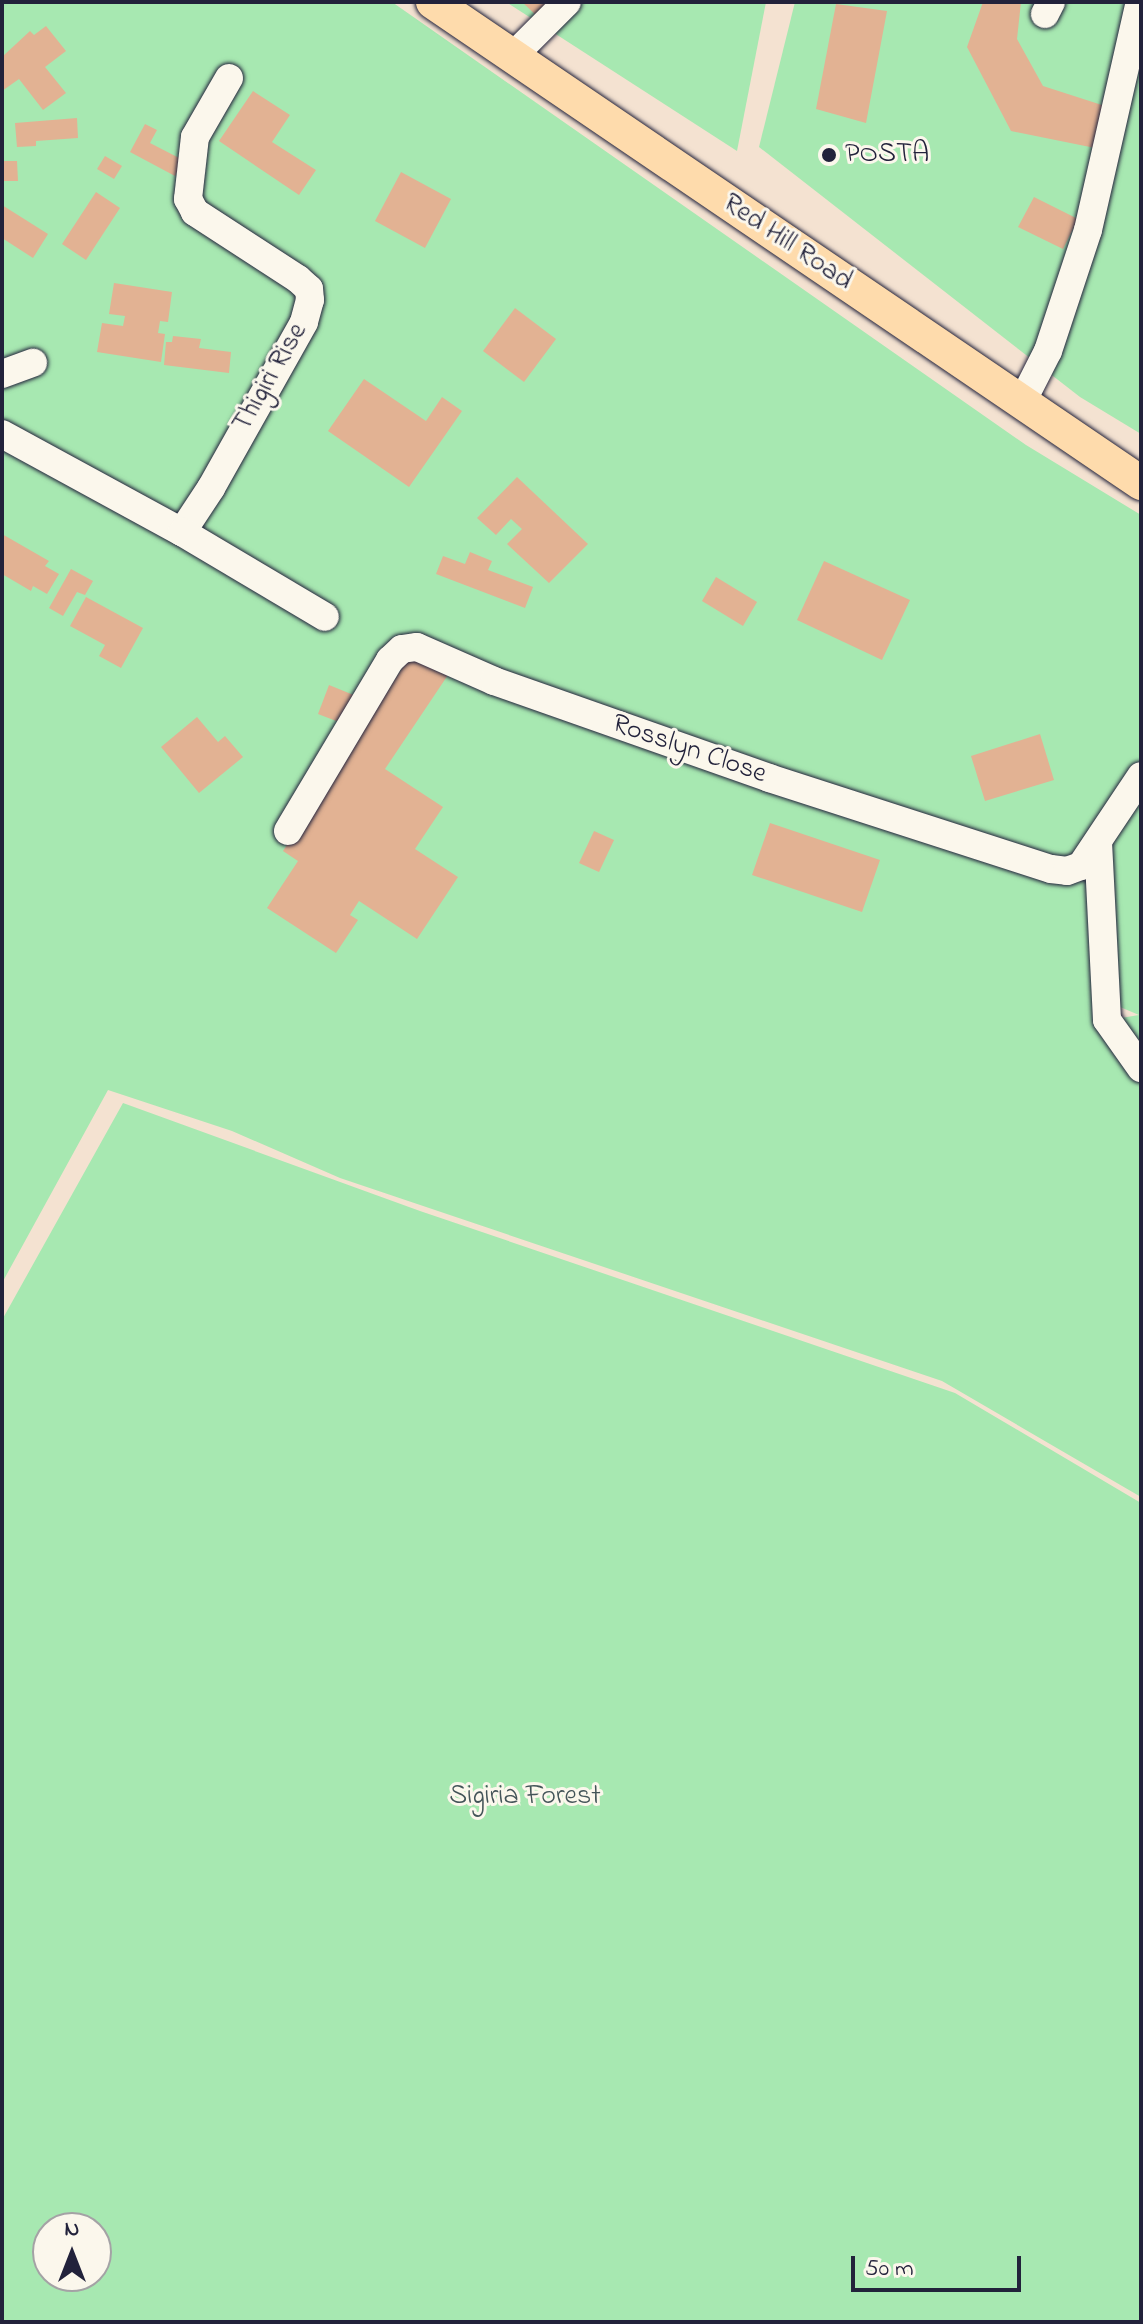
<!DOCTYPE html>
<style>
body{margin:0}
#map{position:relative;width:1143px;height:2324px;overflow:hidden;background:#f4e2d1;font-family:"Indie Flower",sans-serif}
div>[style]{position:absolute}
.green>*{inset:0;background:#a7e8b1}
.building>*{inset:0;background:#e2b293}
.roads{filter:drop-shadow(0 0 2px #22223b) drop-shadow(0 0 2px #22223b)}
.minor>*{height:28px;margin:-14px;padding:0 14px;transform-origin:14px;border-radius:14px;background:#fbf7ec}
.major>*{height:34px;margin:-17px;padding:0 17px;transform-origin:17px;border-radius:17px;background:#fedbac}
.dots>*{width:22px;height:22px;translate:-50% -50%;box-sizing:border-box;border:4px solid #fbf7ec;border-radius:50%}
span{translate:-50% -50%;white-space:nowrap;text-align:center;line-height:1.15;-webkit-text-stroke:6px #fbf7ec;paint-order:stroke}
.poi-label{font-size:28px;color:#22223b}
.left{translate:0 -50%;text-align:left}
.street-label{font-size:28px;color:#22223b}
.park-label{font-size:28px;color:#435458}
.frame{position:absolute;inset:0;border:4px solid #22223b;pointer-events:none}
.north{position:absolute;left:32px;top:2212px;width:80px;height:80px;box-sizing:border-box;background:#fbf7ec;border:2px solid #a4a2a5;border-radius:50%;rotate:0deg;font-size:22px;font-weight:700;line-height:32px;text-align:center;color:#22223b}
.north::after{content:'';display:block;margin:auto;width:28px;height:36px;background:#22223b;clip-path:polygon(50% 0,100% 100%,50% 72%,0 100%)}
.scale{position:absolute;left:851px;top:2256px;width:170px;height:36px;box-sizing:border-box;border:4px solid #22223b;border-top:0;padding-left:10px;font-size:24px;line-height:28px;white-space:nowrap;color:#22223b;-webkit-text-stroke:6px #fbf7ec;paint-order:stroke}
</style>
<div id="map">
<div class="green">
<div style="clip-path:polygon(evenodd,2px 2px,392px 2px,1026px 445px,1141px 515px,1141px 1497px,942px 1381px,340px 1178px,232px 1131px,108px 1090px,2px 1283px,2px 2px,1120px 993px,1120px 1007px,1139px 1015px,1103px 1021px,1103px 996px,1120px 993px)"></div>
<div style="clip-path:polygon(506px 2px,766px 2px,737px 151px)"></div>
<div style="clip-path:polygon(795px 2px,1141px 2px,1141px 434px,1080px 397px,759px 147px)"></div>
<div style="clip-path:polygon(evenodd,123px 1103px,420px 1211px,955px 1393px,1141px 1503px,1141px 2322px,2px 2322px,2px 1320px,123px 1103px,48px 2228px,96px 2228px,96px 2276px,48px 2276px,48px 2228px)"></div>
</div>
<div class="building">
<div style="clip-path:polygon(522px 2px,553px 2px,539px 18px)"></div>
<div style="clip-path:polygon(983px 2px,1021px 2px,1017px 39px,1043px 86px,1105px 106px,1095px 148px,1011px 131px,967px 47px)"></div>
<div style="clip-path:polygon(836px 4px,887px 11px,866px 123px,816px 109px)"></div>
<div style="clip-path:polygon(46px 26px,66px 51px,45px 67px,66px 93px,43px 110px,19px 79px,2px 91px,2px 57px,30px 31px,34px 35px)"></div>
<div style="clip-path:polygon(253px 91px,290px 115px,272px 142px,316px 170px,299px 195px,219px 141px)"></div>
<div style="clip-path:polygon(77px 118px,78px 138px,36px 141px,36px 146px,17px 147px,15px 123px)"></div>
<div style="clip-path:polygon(145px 124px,157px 130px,150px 143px,183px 160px,175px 176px,130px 152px)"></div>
<div style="clip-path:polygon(105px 156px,122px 166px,114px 179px,97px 169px)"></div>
<div style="clip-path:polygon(2px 161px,17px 161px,18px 181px,2px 181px)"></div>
<div style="clip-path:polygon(401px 172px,451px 199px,425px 248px,375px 221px)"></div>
<div style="clip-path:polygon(96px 192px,120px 208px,86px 260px,62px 244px)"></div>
<div style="clip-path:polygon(1034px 197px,1078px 219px,1063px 249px,1018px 227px)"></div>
<div style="clip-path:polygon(2px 205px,48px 234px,33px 258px,2px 238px)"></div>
<div style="clip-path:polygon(114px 283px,172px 292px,168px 322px,160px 321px,158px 333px,165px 334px,161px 362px,97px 352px,102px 323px,123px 326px,125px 316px,109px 314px)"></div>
<div style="clip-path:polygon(515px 308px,556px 339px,524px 382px,483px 351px)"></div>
<div style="clip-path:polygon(173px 336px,201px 339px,199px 348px,231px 352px,229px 373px,164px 365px,166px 342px,172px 342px)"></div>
<div style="clip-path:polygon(364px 379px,426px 421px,442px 397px,462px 411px,409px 487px,328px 431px)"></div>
<div style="clip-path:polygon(517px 477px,588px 544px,549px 583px,507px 544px,522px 529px,511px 519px,496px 535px,477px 518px)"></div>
<div style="clip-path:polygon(2px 534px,49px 561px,45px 566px,59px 574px,47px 594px,33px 586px,31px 591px,2px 574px)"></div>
<div style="clip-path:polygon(470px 552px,492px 561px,488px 570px,533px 587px,525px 608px,436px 574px,443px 556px,465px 564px)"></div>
<div style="clip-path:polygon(824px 561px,910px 600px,882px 660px,797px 620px)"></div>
<div style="clip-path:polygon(71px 569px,93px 581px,85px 595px,77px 592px,63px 616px,49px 608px)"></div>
<div style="clip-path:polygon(716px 577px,757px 602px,743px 626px,702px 601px)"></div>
<div style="clip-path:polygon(86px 597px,143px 628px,121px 668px,99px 656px,105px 645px,70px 626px)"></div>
<div style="clip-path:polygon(414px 650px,450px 672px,385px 769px,443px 807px,415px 849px,458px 877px,417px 939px,359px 901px,350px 915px,358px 920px,336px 953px,267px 908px,298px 861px,283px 851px)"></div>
<div style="clip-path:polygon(329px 685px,356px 696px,344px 724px,318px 714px)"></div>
<div style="clip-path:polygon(197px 717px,218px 742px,225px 736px,243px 757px,199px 793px,161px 747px)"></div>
<div style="clip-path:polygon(1040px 734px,1054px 780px,985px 801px,971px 756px)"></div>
<div style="clip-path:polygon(770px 823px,880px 860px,862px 912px,752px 875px)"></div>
<div style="clip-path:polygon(594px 831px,614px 840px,599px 872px,579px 863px)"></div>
</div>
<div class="roads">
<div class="minor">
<div style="left:1045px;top:14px;width:13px;rotate:-63deg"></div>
<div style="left:513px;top:56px;width:76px;rotate:-45deg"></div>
<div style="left:2px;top:374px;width:33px;rotate:-20deg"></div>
<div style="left:1022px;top:402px;width:57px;rotate:-63deg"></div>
<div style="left:1048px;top:351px;width:127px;rotate:-71.7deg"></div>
<div style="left:1088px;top:230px;width:234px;rotate:-77.2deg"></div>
<div style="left:2px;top:434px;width:205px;rotate:28.6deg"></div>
<div style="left:182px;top:532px;width:53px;rotate:-56.6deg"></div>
<div style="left:211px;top:488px;width:190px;rotate:-60.7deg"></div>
<div style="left:304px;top:322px;width:23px;rotate:-75deg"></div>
<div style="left:310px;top:300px;width:11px;rotate:-95deg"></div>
<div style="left:309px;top:289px;width:15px;rotate:-138deg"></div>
<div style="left:298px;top:279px;width:123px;rotate:-147deg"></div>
<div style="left:195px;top:212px;width:15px;rotate:-118deg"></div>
<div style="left:188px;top:199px;width:62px;rotate:-83.6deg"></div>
<div style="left:195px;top:137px;width:68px;rotate:-60deg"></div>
<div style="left:182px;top:532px;width:166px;rotate:30.7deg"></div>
<div style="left:288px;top:831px;width:199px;rotate:-59.2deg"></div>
<div style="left:390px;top:660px;width:16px;rotate:-43deg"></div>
<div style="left:402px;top:649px;width:15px;rotate:-8deg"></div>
<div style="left:417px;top:647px;width:84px;rotate:23.8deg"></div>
<div style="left:494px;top:681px;width:292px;rotate:19.4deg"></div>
<div style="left:769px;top:778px;width:296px;rotate:17.9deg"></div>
<div style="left:1051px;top:869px;width:16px;rotate:7deg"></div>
<div style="left:1067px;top:871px;width:15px;rotate:-20deg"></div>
<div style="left:1081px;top:866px;width:108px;rotate:-56.3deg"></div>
<div style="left:1098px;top:842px;width:178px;rotate:87.1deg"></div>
<div style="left:1107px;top:1020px;width:59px;rotate:54.7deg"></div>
</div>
<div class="major">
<div style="left:433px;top:2px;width:856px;rotate:34.19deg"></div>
</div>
</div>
<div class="dots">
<div style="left:829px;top:155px;background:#22223b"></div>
</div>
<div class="poi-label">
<span class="left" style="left:845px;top:155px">POSTA</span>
</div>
<div class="street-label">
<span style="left:787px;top:243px;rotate:34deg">Red Hill Road</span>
<span style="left:271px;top:378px;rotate:-60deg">Thigiri Rise</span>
<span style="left:689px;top:750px;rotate:19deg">Rosslyn Close</span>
</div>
<div class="park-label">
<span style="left:525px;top:1797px">Sigiria Forest</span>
</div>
<div class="frame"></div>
<div class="north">N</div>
<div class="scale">50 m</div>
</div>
